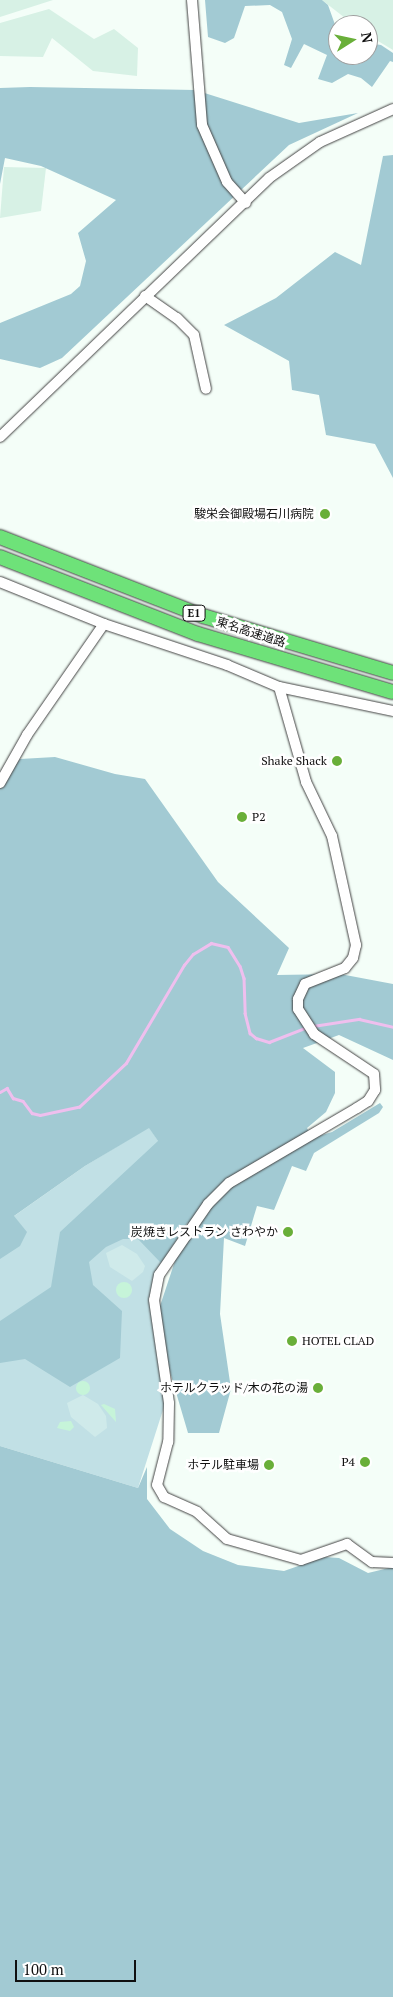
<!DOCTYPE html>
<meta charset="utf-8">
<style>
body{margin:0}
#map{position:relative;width:393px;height:1997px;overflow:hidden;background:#f4fef8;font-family:"PT Serif","Noto Sans JP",serif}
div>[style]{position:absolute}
.farmland>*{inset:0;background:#d7f1e5}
.green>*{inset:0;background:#c1e0e5}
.forest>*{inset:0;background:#a2cad3}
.sand>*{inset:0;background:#c6f4d9}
.round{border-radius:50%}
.pitch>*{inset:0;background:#cfeaea}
.stream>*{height:2.5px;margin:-1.25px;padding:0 1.25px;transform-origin:1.25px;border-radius:1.25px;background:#efbfee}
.roads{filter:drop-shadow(0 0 1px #434343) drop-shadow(0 0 1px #434343)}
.minor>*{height:10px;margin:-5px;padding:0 5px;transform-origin:5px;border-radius:5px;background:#fff}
.highway>*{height:14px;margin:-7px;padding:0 7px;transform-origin:7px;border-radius:7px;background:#6ee279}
.dots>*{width:14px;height:14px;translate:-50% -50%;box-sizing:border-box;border:2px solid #fff;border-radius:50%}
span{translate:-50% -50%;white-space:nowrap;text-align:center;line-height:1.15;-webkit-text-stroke:5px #fff;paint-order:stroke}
.shield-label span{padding:1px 4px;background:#fff;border:1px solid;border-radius:4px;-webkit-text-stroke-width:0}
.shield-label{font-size:11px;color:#101010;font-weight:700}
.poi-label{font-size:12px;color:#101010}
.right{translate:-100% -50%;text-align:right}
.left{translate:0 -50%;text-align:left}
.street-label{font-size:12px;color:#101010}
.north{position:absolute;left:328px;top:15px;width:50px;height:50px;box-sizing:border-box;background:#fff;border:1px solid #9f9f9f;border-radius:50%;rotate:80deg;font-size:14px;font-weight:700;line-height:20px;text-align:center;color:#101010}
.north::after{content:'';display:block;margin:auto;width:18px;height:22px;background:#69af39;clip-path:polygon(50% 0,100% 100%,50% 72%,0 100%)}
.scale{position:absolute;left:15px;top:1960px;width:121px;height:22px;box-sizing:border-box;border:2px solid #101010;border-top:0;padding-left:6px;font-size:15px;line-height:18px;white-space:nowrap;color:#101010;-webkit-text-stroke:4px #fff;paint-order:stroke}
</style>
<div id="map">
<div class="farmland">
<div style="clip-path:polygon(0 0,53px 0,0 17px)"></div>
<div style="clip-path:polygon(322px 0,393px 0,393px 50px,368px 35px,368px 25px,354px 25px)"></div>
<div style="clip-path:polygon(49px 9px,94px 39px,114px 29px,138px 48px,137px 76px,93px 71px,52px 38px,43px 57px,0 56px,0 23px)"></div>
<div style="clip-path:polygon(4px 167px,46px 168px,41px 211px,0 218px)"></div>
</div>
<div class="green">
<div style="clip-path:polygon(149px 1127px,196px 1199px,151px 1299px,170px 1388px,138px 1488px,0 1446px,0 1226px,85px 1166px)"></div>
</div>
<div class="forest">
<div style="clip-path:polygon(205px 0,322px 0,328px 5px,338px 33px,338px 55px,368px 55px,368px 43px,381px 45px,393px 53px,393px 62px,390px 61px,372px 87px,361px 78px,348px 74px,332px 83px,318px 79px,327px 55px,304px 44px,291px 68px,284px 65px,292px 39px,282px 12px,270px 5px,245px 6px,234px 38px,225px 43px,208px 37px)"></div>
<div style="clip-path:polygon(30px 87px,195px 90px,299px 123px,358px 113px,289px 145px,62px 358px,40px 368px,0 359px,0 323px,71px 294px,80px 286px,86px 261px,78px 233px,116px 200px,41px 166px,5px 158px,0 184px,0 88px)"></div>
<div style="clip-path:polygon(393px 155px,393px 478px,375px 444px,326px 435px,319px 395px,292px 390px,289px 361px,224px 325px,276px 298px,335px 252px,361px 265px,383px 156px)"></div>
<div style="clip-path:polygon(55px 757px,115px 774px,145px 779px,218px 882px,289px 948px,277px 975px,340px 974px,393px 984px,393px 1060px,339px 1035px,303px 1048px,335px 1072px,335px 1093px,326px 1112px,307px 1128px,312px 1138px,332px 1132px,380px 1103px,383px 1107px,379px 1113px,314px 1153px,306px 1171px,292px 1166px,274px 1210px,257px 1206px,245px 1246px,224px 1238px,220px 1314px,231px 1389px,219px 1433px,188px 1433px,155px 1321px,188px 1222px,161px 1263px,138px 1239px,123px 1239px,106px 1247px,89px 1262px,93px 1285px,122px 1311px,120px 1358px,70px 1387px,25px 1359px,0 1363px,0 1321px,51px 1287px,60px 1232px,158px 1141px,149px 1128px,85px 1166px,14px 1216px,27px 1232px,20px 1246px,0 1259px,0 784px,20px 759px)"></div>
<div style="clip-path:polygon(0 1446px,138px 1488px,147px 1467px,147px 1499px,170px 1529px,203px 1551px,238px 1565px,284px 1571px,324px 1557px,339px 1558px,368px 1573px,393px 1567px,393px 1997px,0 1997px)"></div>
</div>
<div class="sand">
<div class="round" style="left:116px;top:1282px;width:16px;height:16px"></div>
<div class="round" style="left:76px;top:1381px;width:14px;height:14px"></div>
<div style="clip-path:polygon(104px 1404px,115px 1409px,116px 1422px,101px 1405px)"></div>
<div style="clip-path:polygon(71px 1421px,74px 1427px,70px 1431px,57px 1428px,60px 1422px)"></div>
</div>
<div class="pitch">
<div style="clip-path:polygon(122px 1245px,137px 1254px,145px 1266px,143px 1272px,132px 1281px,110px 1267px,106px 1253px)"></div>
<div style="clip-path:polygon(83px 1395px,98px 1404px,106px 1416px,107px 1428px,95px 1437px,71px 1417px,67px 1403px)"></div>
</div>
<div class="stream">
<div style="left:313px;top:1026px;width:47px;rotate:-8.7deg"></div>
<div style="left:359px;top:1019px;width:35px;rotate:13deg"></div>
<div style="left:0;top:1092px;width:8px;rotate:-30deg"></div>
<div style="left:7px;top:1088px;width:12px;rotate:59deg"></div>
<div style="left:13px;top:1098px;width:10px;rotate:17deg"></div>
<div style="left:23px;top:1101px;width:15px;rotate:53deg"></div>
<div style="left:32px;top:1113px;width:8px;rotate:14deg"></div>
<div style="left:40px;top:1115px;width:40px;rotate:-12deg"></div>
<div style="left:79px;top:1107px;width:64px;rotate:-43.1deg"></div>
<div style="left:126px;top:1063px;width:114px;rotate:-59.4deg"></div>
<div style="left:184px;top:965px;width:14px;rotate:-51deg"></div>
<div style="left:193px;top:954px;width:21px;rotate:-31deg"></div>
<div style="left:211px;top:943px;width:17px;rotate:13deg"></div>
<div style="left:228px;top:947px;width:22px;rotate:58deg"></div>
<div style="left:240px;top:966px;width:13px;rotate:72deg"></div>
<div style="left:244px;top:978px;width:35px;rotate:88deg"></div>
<div style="left:245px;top:1013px;width:21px;rotate:76deg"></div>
<div style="left:250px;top:1033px;width:8px;rotate:40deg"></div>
<div style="left:256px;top:1038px;width:14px;rotate:17deg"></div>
<div style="left:269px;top:1042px;width:41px;rotate:-21.5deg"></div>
</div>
<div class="roads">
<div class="minor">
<div style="left:192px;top:0;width:125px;rotate:85.4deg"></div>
<div style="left:202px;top:125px;width:62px;rotate:66.3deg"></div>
<div style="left:227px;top:182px;width:28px;rotate:48deg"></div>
<div style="left:145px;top:296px;width:39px;rotate:35deg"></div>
<div style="left:177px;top:318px;width:24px;rotate:45deg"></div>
<div style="left:194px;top:335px;width:55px;rotate:77.5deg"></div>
<div style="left:0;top:437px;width:373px;rotate:-43.9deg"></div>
<div style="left:269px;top:178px;width:62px;rotate:-35.2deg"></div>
<div style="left:320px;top:142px;width:80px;rotate:-24.3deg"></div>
<div style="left:0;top:582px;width:112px;rotate:22deg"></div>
<div style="left:104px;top:624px;width:130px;rotate:18.4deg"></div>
<div style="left:227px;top:665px;width:56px;rotate:22.9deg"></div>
<div style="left:279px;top:687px;width:116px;rotate:11.9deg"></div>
<div style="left:279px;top:687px;width:99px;rotate:74.1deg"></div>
<div style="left:306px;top:782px;width:60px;rotate:64.3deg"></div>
<div style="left:332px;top:836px;width:112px;rotate:77.6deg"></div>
<div style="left:356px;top:945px;width:13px;rotate:103deg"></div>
<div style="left:353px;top:958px;width:13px;rotate:129deg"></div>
<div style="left:345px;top:968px;width:43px;rotate:158.2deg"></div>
<div style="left:305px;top:984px;width:17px;rotate:115deg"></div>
<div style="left:298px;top:999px;width:10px;rotate:90deg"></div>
<div style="left:298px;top:1009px;width:30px;rotate:57deg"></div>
<div style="left:314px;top:1034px;width:72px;rotate:33.7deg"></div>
<div style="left:374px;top:1074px;width:16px;rotate:86deg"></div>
<div style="left:375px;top:1090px;width:13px;rotate:122deg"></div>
<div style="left:368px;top:1101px;width:13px;rotate:148deg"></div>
<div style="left:357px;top:1108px;width:148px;rotate:149.6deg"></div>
<div style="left:229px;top:1183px;width:30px;rotate:135deg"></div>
<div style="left:208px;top:1204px;width:86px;rotate:124.6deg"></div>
<div style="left:159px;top:1275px;width:25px;rotate:101deg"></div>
<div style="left:154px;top:1300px;width:104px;rotate:81.7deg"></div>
<div style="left:169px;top:1403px;width:39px;rotate:91deg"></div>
<div style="left:168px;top:1442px;width:44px;rotate:104.3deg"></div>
<div style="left:157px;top:1485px;width:14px;rotate:60deg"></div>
<div style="left:164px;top:1497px;width:36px;rotate:24deg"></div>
<div style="left:197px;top:1512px;width:40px;rotate:42deg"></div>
<div style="left:227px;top:1539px;width:77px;rotate:15.8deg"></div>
<div style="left:301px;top:1560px;width:49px;rotate:-19.2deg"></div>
<div style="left:347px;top:1544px;width:31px;rotate:36deg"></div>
<div style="left:372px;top:1562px;width:21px;rotate:3deg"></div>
<div style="left:0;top:783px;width:55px;rotate:-60.6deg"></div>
<div style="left:27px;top:735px;width:135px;rotate:-55.3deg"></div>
</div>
<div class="highway">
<div style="left:0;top:537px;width:218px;rotate:21.3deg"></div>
<div style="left:203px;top:616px;width:198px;rotate:16.7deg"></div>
<div style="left:0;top:557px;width:212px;rotate:21.3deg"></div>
<div style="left:198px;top:634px;width:203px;rotate:16.6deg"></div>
</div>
</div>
<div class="dots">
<div style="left:325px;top:514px;background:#69af39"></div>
<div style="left:337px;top:761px;background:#69af39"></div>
<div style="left:242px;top:817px;background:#69af39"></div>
<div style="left:288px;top:1232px;background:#69af39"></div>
<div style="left:292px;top:1341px;background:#69af39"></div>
<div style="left:318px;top:1388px;background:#69af39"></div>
<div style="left:365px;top:1462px;background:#69af39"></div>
<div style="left:269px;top:1465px;background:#69af39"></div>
</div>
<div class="shield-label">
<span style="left:194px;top:613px">E1</span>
</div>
<div class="poi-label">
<span class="right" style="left:314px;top:514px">駿栄会御殿場石川病院</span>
<span class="right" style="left:327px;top:761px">Shake Shack</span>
<span class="left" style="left:252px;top:817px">P2</span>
<span class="right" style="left:278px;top:1232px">炭焼きレストラン さわやか</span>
<span class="left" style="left:302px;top:1341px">HOTEL CLAD</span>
<span class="right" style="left:308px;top:1388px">ホテルクラッド/木の花の湯</span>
<span class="right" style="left:355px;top:1462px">P4</span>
<span class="right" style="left:259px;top:1465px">ホテル駐車場</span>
</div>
<div class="street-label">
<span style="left:251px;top:632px;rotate:18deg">東名高速道路</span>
</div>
<div class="north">N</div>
<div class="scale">100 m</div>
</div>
